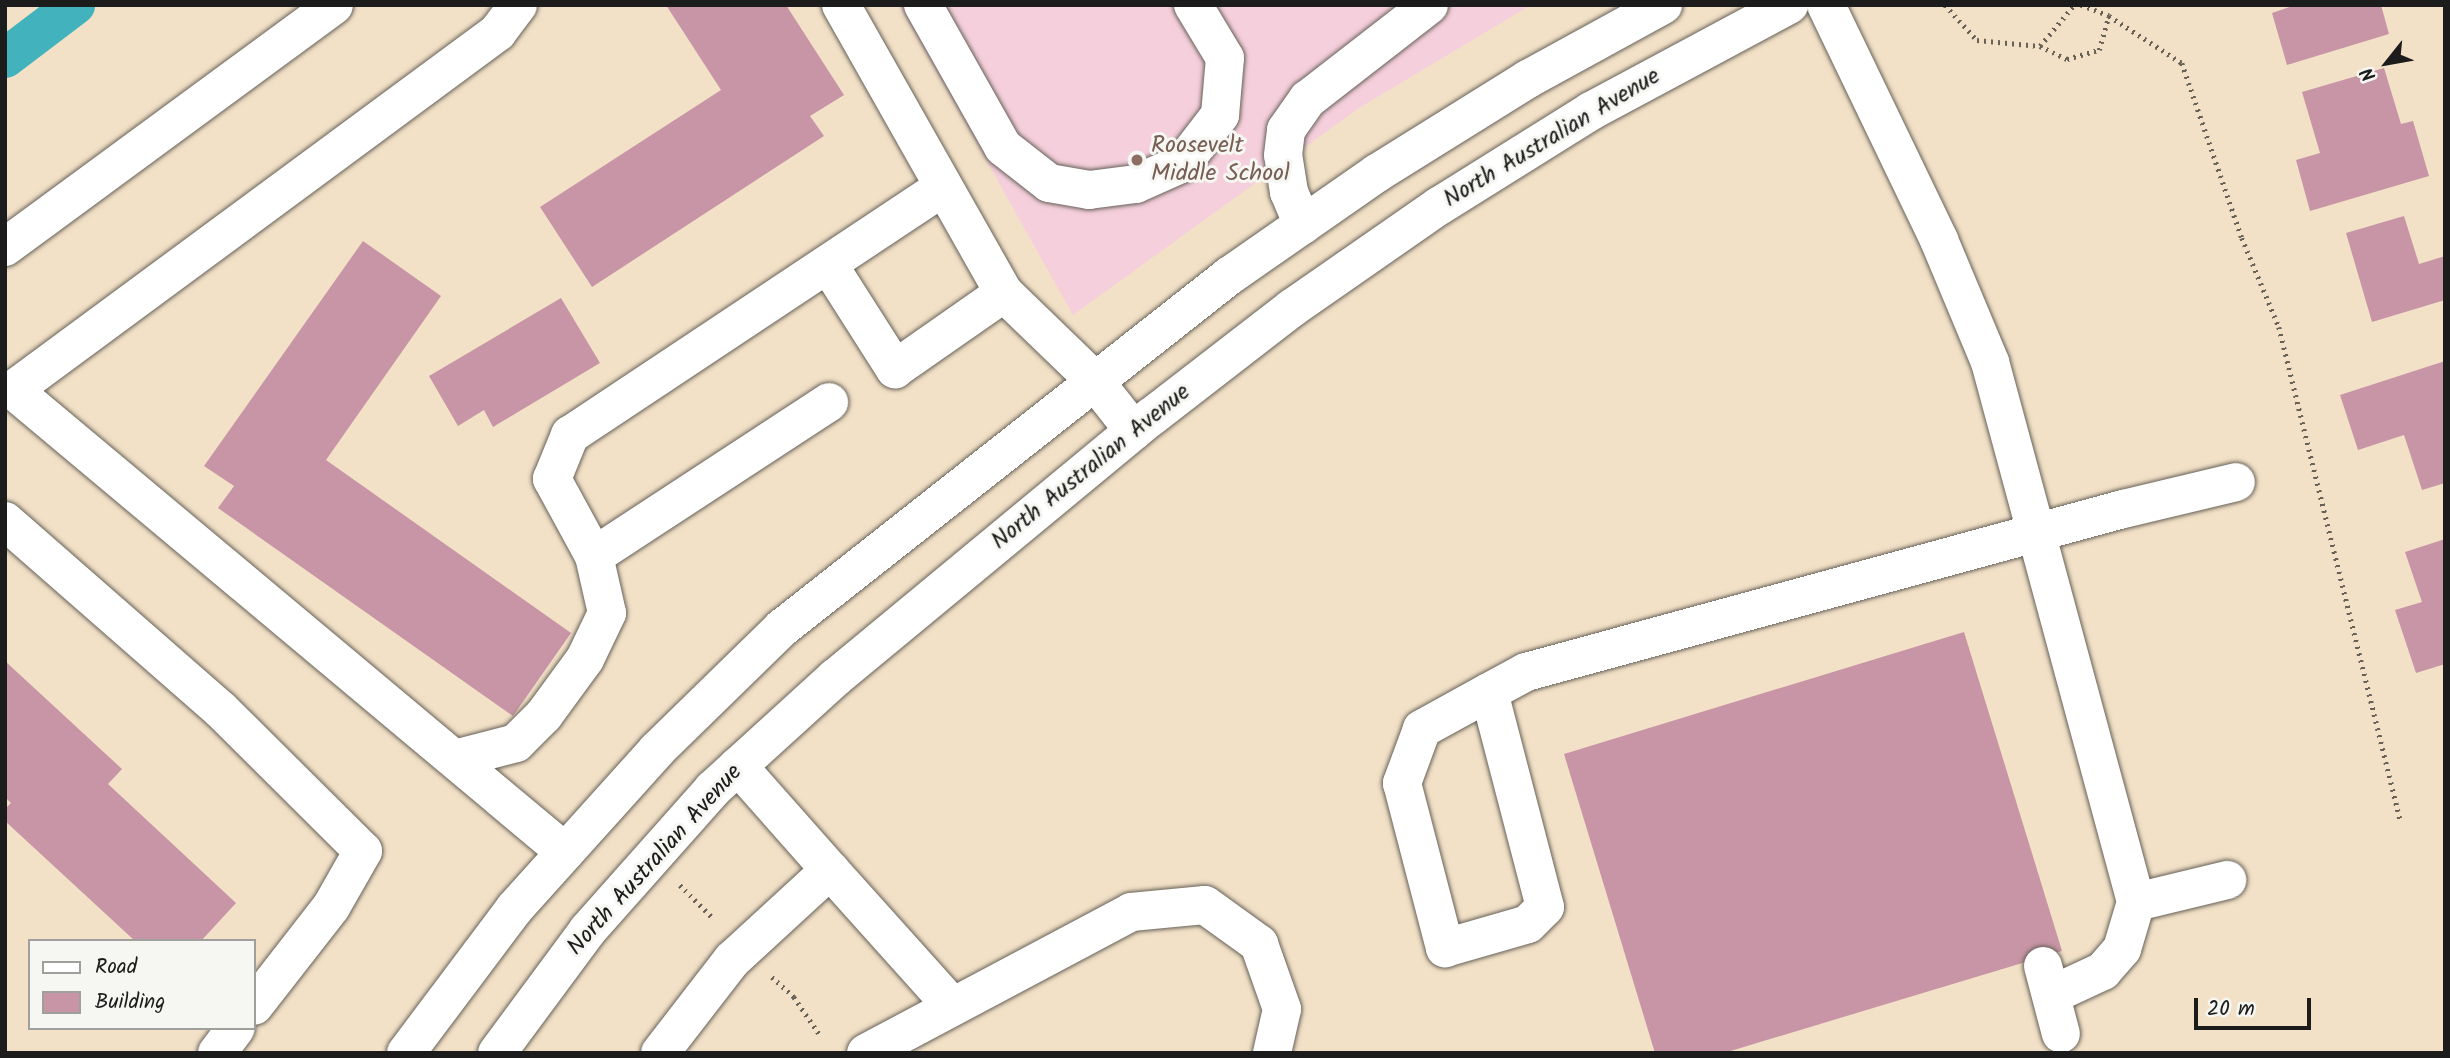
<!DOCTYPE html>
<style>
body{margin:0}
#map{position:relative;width:2450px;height:1058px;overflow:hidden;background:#f2e1c7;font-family:Kalam,sans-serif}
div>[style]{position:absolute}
.built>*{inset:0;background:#f5cfdc}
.canal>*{height:40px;margin:-20px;padding:0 20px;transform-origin:20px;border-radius:20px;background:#42b2bd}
.building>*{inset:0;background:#c895a6}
.path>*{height:4.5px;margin-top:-2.25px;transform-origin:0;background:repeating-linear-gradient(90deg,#676158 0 2px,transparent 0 7px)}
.roads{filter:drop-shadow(0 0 2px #676158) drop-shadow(0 0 2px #676158)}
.minor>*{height:38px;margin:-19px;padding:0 19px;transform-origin:19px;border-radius:19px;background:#fff}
.major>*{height:38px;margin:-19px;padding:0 19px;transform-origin:19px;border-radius:19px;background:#fff}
.dots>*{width:19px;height:19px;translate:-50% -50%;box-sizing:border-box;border:4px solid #f6f6f2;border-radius:50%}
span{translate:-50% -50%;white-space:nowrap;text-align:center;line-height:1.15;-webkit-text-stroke:6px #f6f6f2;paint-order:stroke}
.street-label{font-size:24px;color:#1c1c1c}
.education-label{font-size:24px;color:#785e54}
.left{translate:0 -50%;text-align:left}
.frame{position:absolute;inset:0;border:7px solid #1c1c1c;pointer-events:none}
.legend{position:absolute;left:28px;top:939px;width:228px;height:91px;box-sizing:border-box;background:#f6f6f2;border:2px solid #9f9f9c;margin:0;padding:9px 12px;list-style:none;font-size:21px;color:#1c1c1c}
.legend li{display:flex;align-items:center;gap:14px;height:35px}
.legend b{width:35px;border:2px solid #9f9f9c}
.north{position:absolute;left:2352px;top:28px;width:70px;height:70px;-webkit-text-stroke:5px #f6f6f2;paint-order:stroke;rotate:239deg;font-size:19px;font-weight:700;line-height:28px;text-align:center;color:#1c1c1c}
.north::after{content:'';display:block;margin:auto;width:24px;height:32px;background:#1c1c1c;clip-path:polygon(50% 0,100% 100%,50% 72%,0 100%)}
.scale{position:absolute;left:2194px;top:998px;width:117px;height:32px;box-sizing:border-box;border:4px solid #1c1c1c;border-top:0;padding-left:9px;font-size:21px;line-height:24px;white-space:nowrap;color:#1c1c1c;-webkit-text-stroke:5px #f6f6f2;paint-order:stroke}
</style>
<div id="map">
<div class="built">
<div style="clip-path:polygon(899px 5px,1531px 5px,1359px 108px,1073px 315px)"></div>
</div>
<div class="canal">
<div style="left:5px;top:58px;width:88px;rotate:-37.1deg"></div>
</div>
<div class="building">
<div style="clip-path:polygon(666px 5px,786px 5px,844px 95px,810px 116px,824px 136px,592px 287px,540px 207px,721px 90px)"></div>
<div style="clip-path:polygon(2295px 5px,2381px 5px,2389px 34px,2287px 65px,2272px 13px)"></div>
<div style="clip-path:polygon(2384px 68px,2401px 124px,2413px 121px,2429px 176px,2310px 211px,2296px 160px,2320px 153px,2302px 92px)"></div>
<div style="clip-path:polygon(2404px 216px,2419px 264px,2445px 256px,2445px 300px,2372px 322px,2346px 233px)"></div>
<div style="clip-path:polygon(363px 241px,441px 296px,326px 460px,571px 633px,513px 716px,218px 508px,234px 486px,204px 466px)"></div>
<div style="clip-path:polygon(561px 298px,600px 363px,493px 427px,484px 410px,458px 426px,429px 376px)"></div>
<div style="clip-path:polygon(2445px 361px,2445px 483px,2422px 490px,2404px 435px,2358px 450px,2340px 395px)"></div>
<div style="clip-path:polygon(2445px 539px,2445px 664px,2416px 673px,2395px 610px,2422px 602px,2405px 552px)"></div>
<div style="clip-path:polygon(1964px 632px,2062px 951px,1724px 1053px,1655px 1053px,1564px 754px)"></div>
<div style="clip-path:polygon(5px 661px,122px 769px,108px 784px,236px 903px,201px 941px,135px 941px,5px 821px,5px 809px,11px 803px,5px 797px)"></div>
</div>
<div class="path">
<div style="left:1945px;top:5px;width:47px;rotate:47.6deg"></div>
<div style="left:1977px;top:40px;width:63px;rotate:5.4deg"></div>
<div style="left:2040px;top:46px;width:30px;rotate:26deg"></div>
<div style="left:2067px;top:59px;width:33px;rotate:-16deg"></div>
<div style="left:2099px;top:50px;width:35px;rotate:-74deg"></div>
<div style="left:2109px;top:16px;width:31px;rotate:-159deg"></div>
<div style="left:2109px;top:16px;width:87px;rotate:32.8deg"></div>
<div style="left:2182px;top:63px;width:185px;rotate:71.1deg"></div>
<div style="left:2242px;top:238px;width:96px;rotate:67.4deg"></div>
<div style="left:2279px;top:327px;width:507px;rotate:76.18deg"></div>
<div style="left:2040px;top:46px;width:53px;rotate:-50.3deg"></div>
<div style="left:680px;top:885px;width:48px;rotate:45deg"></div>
<div style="left:772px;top:977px;width:30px;rotate:42deg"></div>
<div style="left:794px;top:997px;width:46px;rotate:55.6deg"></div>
</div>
<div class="roads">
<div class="minor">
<div style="left:518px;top:5px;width:34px;rotate:127deg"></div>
<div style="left:498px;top:32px;width:603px;rotate:143.57deg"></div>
<div style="left:13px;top:390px;width:720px;rotate:39.93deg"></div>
<div style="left:841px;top:5px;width:331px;rotate:60.5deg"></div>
<div style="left:1004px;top:293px;width:124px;rotate:44deg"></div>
<div style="left:1093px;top:379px;width:66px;rotate:51.7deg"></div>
<div style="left:923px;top:5px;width:163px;rotate:60.6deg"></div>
<div style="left:1003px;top:147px;width:58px;rotate:38deg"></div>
<div style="left:1049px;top:183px;width:41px;rotate:9.9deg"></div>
<div style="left:1089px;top:190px;width:47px;rotate:-7.3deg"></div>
<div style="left:1136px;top:184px;width:51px;rotate:-24.1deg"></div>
<div style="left:1183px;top:163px;width:61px;rotate:-52.4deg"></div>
<div style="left:1220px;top:115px;width:57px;rotate:-85deg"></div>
<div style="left:1225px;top:58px;width:62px;rotate:-121.1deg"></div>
<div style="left:1826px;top:5px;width:261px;rotate:64.3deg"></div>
<div style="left:1939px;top:240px;width:132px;rotate:67.3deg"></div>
<div style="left:1990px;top:362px;width:559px;rotate:74.87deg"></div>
<div style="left:2136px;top:902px;width:49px;rotate:106.6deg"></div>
<div style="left:2122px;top:949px;width:29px;rotate:131deg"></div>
<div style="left:2103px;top:971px;width:57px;rotate:155.2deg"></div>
<div style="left:1303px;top:225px;width:36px;rotate:-113deg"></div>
<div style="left:1289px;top:192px;width:37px;rotate:-99deg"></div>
<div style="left:1283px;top:155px;width:25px;rotate:-83deg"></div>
<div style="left:1286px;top:130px;width:38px;rotate:-55deg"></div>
<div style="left:1308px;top:99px;width:153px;rotate:-37.8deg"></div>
<div style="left:5px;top:247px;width:408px;rotate:-36.3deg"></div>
<div style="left:828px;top:264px;width:125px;rotate:57.5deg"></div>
<div style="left:895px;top:369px;width:133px;rotate:-34.9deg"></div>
<div style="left:5px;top:521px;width:287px;rotate:41.2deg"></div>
<div style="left:221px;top:710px;width:200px;rotate:44.8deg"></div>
<div style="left:363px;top:851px;width:64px;rotate:119.7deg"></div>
<div style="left:331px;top:907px;width:125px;rotate:127.9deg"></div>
<div style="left:594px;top:556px;width:281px;rotate:-33.2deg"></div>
<div style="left:1489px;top:692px;width:77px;rotate:151.1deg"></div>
<div style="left:1422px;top:729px;width:58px;rotate:110.3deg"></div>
<div style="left:1402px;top:783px;width:171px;rotate:75.4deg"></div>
<div style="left:1445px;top:948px;width:86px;rotate:-16.1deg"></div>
<div style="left:1528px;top:924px;width:24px;rotate:-45deg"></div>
<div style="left:1545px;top:907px;width:222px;rotate:-104.6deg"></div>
<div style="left:1489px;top:692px;width:42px;rotate:-28.4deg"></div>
<div style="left:1526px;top:672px;width:619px;rotate:-15.27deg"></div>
<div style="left:2123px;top:509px;width:116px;rotate:-13.4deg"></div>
<div style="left:455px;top:759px;width:63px;rotate:-14.7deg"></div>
<div style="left:516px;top:743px;width:40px;rotate:-45deg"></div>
<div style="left:544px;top:715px;width:69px;rotate:-53.8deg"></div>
<div style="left:585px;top:659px;width:51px;rotate:-64.4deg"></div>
<div style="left:607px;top:613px;width:58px;rotate:-102.8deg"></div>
<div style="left:594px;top:556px;width:88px;rotate:-118.6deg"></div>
<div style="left:552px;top:479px;width:48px;rotate:-67.8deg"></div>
<div style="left:570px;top:435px;width:448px;rotate:-33.6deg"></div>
<div style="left:738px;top:766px;width:139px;rotate:48.5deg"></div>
<div style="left:2136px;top:902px;width:94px;rotate:-13.6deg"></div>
<div style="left:2043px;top:966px;width:70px;rotate:75.2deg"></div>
<div style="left:217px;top:1053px;width:31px;rotate:-53deg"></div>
<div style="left:660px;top:1053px;width:118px;rotate:-52.3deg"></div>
<div style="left:732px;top:960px;width:133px;rotate:-42.6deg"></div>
<div style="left:830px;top:870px;width:181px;rotate:48.1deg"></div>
<div style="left:866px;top:1053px;width:300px;rotate:-28deg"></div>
<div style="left:1131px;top:912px;width:74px;rotate:-5.4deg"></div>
<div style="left:1205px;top:905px;width:67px;rotate:35.8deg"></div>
<div style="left:1259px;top:944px;width:69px;rotate:70.5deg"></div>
<div style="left:1282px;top:1009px;width:45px;rotate:102.8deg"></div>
</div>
<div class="major">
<div style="left:406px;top:1053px;width:180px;rotate:-53.1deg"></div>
<div style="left:514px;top:909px;width:214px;rotate:-48deg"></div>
<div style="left:657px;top:750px;width:175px;rotate:-44.3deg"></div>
<div style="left:782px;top:628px;width:569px;rotate:-38.22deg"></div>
<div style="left:1229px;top:276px;width:180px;rotate:-34.8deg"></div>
<div style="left:1377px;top:173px;width:178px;rotate:-31.9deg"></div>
<div style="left:1528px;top:79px;width:154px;rotate:-28.7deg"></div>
<div style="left:497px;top:1053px;width:153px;rotate:-53.5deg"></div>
<div style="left:588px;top:930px;width:188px;rotate:-48.4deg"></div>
<div style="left:713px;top:789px;width:165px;rotate:-42.3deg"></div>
<div style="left:835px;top:678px;width:410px;rotate:-39.6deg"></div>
<div style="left:1151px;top:417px;width:178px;rotate:-37.7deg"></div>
<div style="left:1292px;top:308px;width:179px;rotate:-34.8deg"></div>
<div style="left:1439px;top:206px;width:179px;rotate:-32deg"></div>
<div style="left:1591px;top:111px;width:225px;rotate:-28.2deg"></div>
</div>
</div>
<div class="dots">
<div style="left:1137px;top:160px;background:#8d6e63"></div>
</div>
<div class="street-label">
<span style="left:1552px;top:138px;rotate:-31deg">North Australian Avenue</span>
<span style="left:1091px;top:467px;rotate:-39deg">North Australian Avenue</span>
<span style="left:655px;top:860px;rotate:-48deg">North Australian Avenue</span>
</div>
<div class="education-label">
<span class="left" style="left:1151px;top:160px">Roosevelt<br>Middle School</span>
</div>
<div class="frame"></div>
<ul class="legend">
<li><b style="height:9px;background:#fff"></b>Road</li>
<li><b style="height:19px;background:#c895a6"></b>Building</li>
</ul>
<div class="north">N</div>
<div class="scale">20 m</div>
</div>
